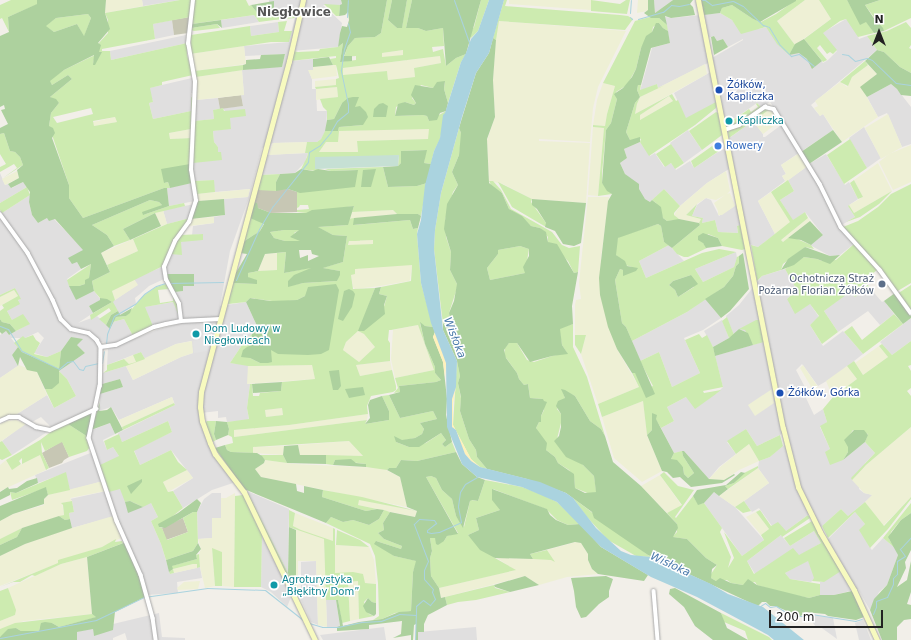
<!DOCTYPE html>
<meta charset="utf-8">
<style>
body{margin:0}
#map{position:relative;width:911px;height:640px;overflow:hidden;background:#f2efe9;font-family:"DejaVu Sans",sans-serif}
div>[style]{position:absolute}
.residential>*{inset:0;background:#e0dfdf}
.construction>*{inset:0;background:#c7c7b4}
.farmland>*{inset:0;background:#eef0d5}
.grass>*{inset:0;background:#cdebb0}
.forest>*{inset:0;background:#add19e}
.wetland>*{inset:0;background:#c6e0d4}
.sand>*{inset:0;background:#fff1ba}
.parking>*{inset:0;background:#e2e2e2}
.water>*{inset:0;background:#aad3df}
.stream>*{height:1px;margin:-0.5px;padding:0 0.5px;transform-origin:0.5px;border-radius:0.5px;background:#aad3df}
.roads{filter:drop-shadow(0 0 1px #a9a9a9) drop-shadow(0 0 1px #a9a9a9)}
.street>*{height:3.5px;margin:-1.75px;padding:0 1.75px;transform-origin:1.75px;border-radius:1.75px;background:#fff}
.secondary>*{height:5px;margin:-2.5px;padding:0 2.5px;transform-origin:2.5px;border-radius:2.5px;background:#f7fabf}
.dots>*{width:11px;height:11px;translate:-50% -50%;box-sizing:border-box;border:2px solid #fff;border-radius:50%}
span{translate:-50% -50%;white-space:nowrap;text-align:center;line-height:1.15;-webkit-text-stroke:3px #fff;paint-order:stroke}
.transit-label{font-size:10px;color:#164399}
.left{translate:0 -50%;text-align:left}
.culture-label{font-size:10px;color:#0d838f}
.shop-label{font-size:10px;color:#366cbe}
.service-label{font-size:10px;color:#4e5e75}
.right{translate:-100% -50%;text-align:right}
.water-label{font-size:11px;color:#4a7aab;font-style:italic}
.quarter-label{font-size:12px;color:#555;font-weight:700}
.north{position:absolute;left:859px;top:12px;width:40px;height:40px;-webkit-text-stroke:3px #fff;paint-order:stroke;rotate:0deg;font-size:11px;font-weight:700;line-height:16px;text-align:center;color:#222}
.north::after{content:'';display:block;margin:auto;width:14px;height:18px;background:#222;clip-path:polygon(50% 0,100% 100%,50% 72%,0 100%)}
.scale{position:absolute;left:769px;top:610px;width:114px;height:18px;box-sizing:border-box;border:2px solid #222;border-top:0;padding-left:5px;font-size:12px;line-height:14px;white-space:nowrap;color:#222;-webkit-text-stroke:3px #fff;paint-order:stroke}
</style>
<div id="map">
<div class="residential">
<div style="clip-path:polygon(142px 0,180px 0,143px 6px)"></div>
<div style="clip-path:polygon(269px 0,341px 0,342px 5px,323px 5px,342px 23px,338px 47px,292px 51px,290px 61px,313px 59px,313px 70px,309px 71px,312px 79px,312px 89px,316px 89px,317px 111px,327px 111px,326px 130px,321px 139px,317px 142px,273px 143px,262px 148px,249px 198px,230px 251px,220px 306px,246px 302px,258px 328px,244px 342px,230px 363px,248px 365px,248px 384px,250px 384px,247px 408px,249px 420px,227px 422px,226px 417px,218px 418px,218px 411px,201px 413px,210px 443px,236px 482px,212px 490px,183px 508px,173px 491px,193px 478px,171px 450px,140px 465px,134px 450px,172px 432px,168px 421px,122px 442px,118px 433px,175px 405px,172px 397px,119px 420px,111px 407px,99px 411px,100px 394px,123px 387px,120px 379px,102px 384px,103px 373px,126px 366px,133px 380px,181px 357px,193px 353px,191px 341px,176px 344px,145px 359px,141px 352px,107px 365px,108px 349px,159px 329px,182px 323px,175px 292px,183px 291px,164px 279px,149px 286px,140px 294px,135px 298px,136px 304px,120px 315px,112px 302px,137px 285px,134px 279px,164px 266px,166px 260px,181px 242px,203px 234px,192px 235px,193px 226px,214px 223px,214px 217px,225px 215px,224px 199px,248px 197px,250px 189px,215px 192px,213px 180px,194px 181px,193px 163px,218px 152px,218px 147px,214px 142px,213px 131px,231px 128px,229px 118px,223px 108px,243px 106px,241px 95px,244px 95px,242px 70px,282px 66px,285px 54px,245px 56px,244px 46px,289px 42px,297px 10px,274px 13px,274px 2px,269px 2px)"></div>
<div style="clip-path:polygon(654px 0,673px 0,655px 13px)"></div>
<div style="clip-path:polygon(720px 13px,732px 20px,739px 29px,759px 29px,766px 27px,789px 55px,795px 44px,804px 39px,823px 63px,828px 60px,837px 51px,822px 33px,846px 19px,855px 29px,859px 39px,867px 36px,877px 50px,811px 105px,820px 116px,823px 114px,833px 130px,781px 165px,786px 174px,782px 176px,785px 181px,758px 201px,775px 234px,758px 247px,749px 244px,745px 224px,737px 226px,738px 233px,718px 232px,715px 220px,702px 223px,703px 218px,692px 216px,697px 205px,706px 198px,711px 200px,719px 216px,736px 205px,741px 204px,732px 159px,728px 161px,729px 169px,707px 183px,680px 206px,664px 189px,650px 202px,645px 199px,625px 174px,620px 163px,627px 158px,624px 149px,640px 142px,650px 156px,655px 153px,664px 167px,671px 163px,676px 170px,690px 161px,694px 168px,721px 150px,729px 147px,728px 139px,753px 121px,763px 134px,763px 137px,765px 137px,784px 123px,770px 102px,761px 107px,757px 103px,725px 125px,720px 101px,686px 119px,674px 93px,714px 70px,712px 58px,743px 40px,743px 39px,728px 47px,723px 39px,717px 41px,714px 36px,704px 39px,708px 63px,658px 88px,657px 84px,640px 91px,652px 48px,670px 43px,665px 17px,672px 18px)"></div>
<div style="clip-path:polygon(254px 15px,259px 22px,222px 28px,221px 20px)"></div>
<div style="clip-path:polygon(172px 20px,174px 35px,155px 39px,153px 24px)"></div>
<div style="clip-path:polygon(278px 22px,279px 32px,251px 36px,250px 26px)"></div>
<div style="clip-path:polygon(186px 35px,187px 43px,111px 60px,110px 51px)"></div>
<div style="clip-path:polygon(192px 78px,193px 93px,191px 93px,191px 111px,153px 119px,149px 103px,153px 102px,149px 88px)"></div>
<div style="clip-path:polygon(891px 84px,897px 89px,911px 107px,911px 144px,902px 147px,887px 113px,878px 117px,867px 97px)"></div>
<div style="clip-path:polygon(218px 98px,220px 109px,213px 110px,214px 119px,195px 121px,196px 100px)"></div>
<div style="clip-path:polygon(864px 127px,881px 158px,867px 168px,849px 138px)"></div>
<div style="clip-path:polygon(688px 130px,702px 150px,684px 163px,670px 143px)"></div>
<div style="clip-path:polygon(308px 153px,305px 162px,295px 173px,261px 175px,263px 155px)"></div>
<div style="clip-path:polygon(826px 154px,845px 185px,849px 182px,858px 199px,848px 206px,855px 217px,840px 226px,855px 243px,840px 255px,830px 256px,810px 245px,823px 235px,805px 212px,793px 221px,780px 200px,794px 191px,788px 180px,809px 165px,809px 164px)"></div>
<div style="clip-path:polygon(0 173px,5px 185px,8px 184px,12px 188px,23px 182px,27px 187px,0 203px)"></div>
<div style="clip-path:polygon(192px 183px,195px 201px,169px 206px,167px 188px)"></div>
<div style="clip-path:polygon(30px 195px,29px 202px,32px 215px,38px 223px,47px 218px,54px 219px,84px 250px,77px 262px,81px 269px,67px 279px,76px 300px,94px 291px,101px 300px,89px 306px,93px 313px,78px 323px,97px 316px,110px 328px,113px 322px,124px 319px,133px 336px,112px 345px,102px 342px,97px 344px,100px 361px,96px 407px,52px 428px,41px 417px,32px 422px,17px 414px,47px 395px,54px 408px,76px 396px,67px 379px,59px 371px,85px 353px,77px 345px,71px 337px,61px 351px,47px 357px,34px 353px,44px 338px,38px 332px,25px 338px,11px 338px,18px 347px,12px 355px,18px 366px,0 378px,0 335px,6px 331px,9px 335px,29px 324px,12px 320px,7px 311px,20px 299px,15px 288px,0 295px,0 210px,2px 213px)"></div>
<div style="clip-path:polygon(195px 204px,190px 218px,167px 224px,163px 210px)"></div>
<div style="clip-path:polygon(669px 245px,684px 261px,646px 278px,639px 261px)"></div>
<div style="clip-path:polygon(736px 252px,737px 258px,734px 267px,703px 282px,695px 269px)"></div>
<div style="clip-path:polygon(785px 269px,797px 290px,787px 299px,810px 304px,819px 317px,810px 325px,823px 346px,843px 331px,863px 354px,835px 376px,818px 386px,802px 364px,796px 370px,809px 395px,806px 398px,814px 415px,823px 409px,827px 422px,820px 427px,830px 449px,843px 460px,865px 442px,875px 453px,865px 463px,859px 489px,864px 493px,873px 495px,865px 502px,848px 516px,841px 509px,821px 527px,812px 512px,786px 531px,772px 526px,759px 508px,752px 512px,744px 501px,769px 483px,758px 468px,759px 461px,770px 457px,781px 447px,789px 443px,784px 433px,757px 446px,746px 429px,727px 442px,736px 454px,719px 467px,709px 479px,684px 451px,674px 453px,661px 428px,674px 421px,667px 407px,686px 397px,716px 394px,723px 387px,715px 356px,766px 341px,739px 329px,734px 335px,726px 316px,739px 305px,762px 276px)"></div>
<div style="clip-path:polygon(869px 287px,882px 302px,884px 301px,894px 314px,880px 325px,868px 311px,838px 332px,824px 311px,850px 291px,855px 297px)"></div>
<div style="clip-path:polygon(705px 299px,721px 318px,703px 330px,684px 338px,700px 373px,672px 387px,659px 352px,640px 361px,632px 341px,687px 312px)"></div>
<div style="clip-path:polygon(174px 302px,179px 316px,178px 320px,153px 326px,144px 307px)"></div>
<div style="clip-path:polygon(911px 318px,911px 341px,892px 355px,880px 342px)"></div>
<div style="clip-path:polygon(722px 320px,729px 338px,713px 347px,704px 331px)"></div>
<div style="clip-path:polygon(27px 422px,50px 430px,12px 455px,2px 441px)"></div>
<div style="clip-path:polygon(110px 423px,115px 434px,103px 440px,107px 450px,113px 447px,119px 456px,104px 481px,70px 490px,65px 473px,38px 483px,35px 475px,93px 452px,89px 438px,92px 430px)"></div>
<div style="clip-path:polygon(120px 488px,151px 503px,158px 517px,151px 521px,161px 544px,170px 574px,200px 567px,202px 578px,177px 582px,178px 593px,146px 595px,141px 575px,116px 516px,72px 528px,69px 513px,74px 512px,72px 501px,70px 499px)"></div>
<div style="clip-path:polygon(247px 491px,289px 509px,288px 573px)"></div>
<div style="clip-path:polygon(714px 492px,735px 507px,764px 540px,742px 556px,704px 503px)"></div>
<div style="clip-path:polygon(212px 493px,221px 493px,221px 518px,212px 518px,212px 538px,198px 539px,197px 512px,204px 499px)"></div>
<div style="clip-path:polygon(855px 512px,865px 524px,860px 530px,871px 549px,872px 550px,883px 538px,895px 548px,898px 555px,887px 585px,879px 592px,870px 610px,858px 589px,834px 595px,820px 595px,820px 582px,824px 582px,826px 541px)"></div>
<div style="clip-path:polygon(814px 531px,821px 543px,799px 556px,793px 549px,755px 574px,747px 561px,781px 535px,790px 546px)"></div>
<div style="clip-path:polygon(262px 535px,293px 592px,287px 607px,271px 592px,261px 587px)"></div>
<div style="clip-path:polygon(808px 560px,815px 578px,811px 582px,790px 579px,785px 573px)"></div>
<div style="clip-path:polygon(316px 561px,318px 625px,311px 622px,301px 600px,301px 562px)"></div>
<div style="clip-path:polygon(326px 600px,336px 600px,340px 627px,327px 627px)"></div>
<div style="clip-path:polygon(159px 613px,162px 637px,185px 638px,185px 640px,127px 640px,125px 633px,113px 638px,113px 640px,76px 640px,77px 632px,93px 628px,94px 635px,113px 624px)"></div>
<div style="clip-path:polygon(811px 615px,833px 618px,837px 639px,819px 626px,816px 627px,813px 623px)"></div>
<div style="clip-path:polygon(863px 620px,871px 640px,859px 640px,855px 623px)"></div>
<div style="clip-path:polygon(384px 627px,386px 640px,323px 640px,320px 635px)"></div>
<div style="clip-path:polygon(476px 627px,477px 640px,418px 640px,418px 632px)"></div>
</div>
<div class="construction">
<div style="clip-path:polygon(190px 17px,188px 33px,174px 35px,172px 20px)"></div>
<div style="clip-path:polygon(241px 95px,243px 106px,220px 109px,218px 98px)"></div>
<div style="clip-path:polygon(288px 189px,297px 192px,297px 212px,271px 213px,258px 208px,253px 202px,257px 190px)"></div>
<div style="clip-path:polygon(62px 441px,69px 457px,64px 460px,62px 463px,49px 468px,42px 453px)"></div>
<div style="clip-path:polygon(183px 518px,188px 532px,166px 540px,162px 528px)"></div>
</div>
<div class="farmland">
<div style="clip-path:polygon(106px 0,142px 0,143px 6px,105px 13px)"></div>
<div style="clip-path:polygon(509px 0,591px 0,591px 10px,509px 4px)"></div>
<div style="clip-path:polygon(638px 0,648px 0,648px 11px,637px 13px)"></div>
<div style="clip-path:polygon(805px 0,819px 0,831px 19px,795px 45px,777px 21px)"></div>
<div style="clip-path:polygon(499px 21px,626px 31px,598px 87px,593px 108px,590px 142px,539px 139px,539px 141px,590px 143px,586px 203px,532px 199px,503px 184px,489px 181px,487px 140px,495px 117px,493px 80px,496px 36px)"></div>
<div style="clip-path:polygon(244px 46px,246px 64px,194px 71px,190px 54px)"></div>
<div style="clip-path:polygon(403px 50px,404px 55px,382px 58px,382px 53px)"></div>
<div style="clip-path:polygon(440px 56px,441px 63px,414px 68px,415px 77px,388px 80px,387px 71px,343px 76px,343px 68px)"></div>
<div style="clip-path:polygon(705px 64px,707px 74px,635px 114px,637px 104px,640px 97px)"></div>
<div style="clip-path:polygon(336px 65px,337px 76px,312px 79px,308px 70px,313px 70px,313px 67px)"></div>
<div style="clip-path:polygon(868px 65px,877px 74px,861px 87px,878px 117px,842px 142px,823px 114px,820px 116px,814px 108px,818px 106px,815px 101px,840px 82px,847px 87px,852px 77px)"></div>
<div style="clip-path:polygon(242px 70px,244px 95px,196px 100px,196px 77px)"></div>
<div style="clip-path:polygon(336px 79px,336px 85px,315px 87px,315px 81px)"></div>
<div style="clip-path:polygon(603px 83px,615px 86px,607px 114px,605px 126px,593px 125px,597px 100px)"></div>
<div style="clip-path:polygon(337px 87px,338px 97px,316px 100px,316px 89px)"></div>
<div style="clip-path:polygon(669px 96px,673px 101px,640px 120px,640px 115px)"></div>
<div style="clip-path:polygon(770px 109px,780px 121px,763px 134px,753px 121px)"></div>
<div style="clip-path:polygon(888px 114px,902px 147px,881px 159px,865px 128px)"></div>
<div style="clip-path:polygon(115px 117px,117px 122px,94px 126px,93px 122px)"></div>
<div style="clip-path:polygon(593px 127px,604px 128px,598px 196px,588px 195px)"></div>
<div style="clip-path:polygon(429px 128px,429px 139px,357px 141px,358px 152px,319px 152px,326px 142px,338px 142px,338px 131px)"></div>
<div style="clip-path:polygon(191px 129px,192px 138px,170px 139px,169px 133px)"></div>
<div style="clip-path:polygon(307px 142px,305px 153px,269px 155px,273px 143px)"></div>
<div style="clip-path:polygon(911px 145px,911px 182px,893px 190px,879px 162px,889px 154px)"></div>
<div style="clip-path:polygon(801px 152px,809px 165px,786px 182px,782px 176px,786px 174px,781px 165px)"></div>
<div style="clip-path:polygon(878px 163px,892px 191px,854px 213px,849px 205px,863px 197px,854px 180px)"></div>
<div style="clip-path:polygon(17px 171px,19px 178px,5px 185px,2px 179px)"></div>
<div style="clip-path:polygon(726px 171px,730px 191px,727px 194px,730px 193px,735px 206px,722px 215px,718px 215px,718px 211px,714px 203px,725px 195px,716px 200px,706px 198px,694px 206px,686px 215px,702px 219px,699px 223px,679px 219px,674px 215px,680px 206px,707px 183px)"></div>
<div style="clip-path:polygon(250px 189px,248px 197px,198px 201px,197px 194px)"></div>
<div style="clip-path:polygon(771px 192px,791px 222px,775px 234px,758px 201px)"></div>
<div style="clip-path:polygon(588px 197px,609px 197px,601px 258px,600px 295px,617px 349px,639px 387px,598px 404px,581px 354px,586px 336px,575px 335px,575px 305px,576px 300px,581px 299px,579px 283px)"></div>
<div style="clip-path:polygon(163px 210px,167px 224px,161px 226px,155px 213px)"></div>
<div style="clip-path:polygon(393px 210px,397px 214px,348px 219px,352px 212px)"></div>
<div style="clip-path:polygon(214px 217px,214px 223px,189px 226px,191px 219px)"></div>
<div style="clip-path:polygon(808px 218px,810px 221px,783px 242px,781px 240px)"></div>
<div style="clip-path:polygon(133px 239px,138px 251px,107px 265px,101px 253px)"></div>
<div style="clip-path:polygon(373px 240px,373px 244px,348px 246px,349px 241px)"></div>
<div style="clip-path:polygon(277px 253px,277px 270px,258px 271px,265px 254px)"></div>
<div style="clip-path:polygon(412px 264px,410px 280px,409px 281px,380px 286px,355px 289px,353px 287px,351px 275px,354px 269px)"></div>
<div style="clip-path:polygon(134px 279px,138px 285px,115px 300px,112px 291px)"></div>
<div style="clip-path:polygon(14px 290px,18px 296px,0 306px,0 297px)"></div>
<div style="clip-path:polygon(418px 325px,434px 370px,395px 378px,391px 359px,393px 330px)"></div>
<div style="clip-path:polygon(358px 331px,364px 334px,375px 347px,359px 362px,343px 350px,346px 342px)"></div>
<div style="clip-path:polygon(192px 341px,193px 353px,181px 357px,133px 380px,126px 366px,129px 364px,124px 359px,133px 355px,136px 362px,176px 344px)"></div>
<div style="clip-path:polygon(879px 346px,888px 357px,863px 375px,855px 363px)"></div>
<div style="clip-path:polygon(390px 361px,392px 370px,360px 376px,356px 365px)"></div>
<div style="clip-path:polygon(19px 365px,37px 372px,47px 395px,17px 414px,0 420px,0 378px)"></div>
<div style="clip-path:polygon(312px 365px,315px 379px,247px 384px,248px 366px)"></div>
<div style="clip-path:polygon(803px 365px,818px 387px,813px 390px,800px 368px)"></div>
<div style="clip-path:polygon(847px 366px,857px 379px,833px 397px,826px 381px)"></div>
<div style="clip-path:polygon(772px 389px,774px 403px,755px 416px,748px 405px)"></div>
<div style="clip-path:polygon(172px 397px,174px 403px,122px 427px,119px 420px)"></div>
<div style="clip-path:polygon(643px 401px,647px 435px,662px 471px,642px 482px,614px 458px,602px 417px)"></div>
<div style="clip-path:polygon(282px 408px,283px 415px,266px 417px,265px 410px)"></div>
<div style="clip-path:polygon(368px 414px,367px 420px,234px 437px,234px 430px,289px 425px)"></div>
<div style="clip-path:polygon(16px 420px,26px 424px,0 442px,0 424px,7px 421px)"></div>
<div style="clip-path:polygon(911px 427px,911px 497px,883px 526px,865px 502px,872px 495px,864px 493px,852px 480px,866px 465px)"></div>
<div style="clip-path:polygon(349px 441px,363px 456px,300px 455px,298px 445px)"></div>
<div style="clip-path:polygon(749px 444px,759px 461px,739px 470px,724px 480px,709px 479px,720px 467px)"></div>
<div style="clip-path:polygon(284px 446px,283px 455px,253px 453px,253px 447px)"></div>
<div style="clip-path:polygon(40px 455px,46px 470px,0 491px,0 465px,6px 460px,12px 469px)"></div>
<div style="clip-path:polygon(265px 460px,294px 464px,382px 468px,400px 477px,407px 507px,261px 477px,255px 469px,264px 463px)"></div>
<div style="clip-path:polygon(758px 468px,769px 483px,747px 499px,735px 507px,719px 496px)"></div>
<div style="clip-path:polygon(187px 470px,193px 478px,168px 492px,163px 482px)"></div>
<div style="clip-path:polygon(660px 475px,682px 506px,667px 513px,641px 486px)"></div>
<div style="clip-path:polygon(103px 481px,106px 491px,70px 498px,72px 501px,62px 503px,64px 515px,22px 528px,0 539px,0 521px,13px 514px,44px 505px,44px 499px,48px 495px)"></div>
<div style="clip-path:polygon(235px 493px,234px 587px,222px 586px,222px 552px,212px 549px,215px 586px,205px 588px,200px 567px,199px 554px,201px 549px,198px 539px,212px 538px,212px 518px,221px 518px,221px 498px,226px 498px)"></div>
<div style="clip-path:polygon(358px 499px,417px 511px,415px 517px,358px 505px)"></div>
<div style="clip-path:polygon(756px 512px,769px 529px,761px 535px,746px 517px)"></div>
<div style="clip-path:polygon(295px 513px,333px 528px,333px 541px,324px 539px,327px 627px,318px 625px,316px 561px,298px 561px,298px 590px,296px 590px,296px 530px,301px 530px,293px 526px)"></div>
<div style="clip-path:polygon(113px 516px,121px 538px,102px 547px,58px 561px,59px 563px,0 586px,0 556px,25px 544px,52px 534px)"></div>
<div style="clip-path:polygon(576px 542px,581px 543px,588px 554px,588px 560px,592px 569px,598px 574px,567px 577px,539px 585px,525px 576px,441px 598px,439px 588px,515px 570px,497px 558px,551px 559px,554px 561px,547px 550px)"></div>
<div style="clip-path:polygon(335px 545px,369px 547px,374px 560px,376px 584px,365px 583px,335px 574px)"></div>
<div style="clip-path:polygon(87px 557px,92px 614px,24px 621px,0 629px,0 621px,15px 615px,14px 606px,8px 588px,61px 564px)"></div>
<div style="clip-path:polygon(193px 564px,197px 564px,197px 568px,174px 573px,173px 569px)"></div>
<div style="clip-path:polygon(200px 581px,198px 589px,178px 590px,177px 588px,184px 582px)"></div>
<div style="clip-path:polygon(358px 581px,359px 619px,350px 621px,348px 582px)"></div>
</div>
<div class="grass">
<div style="clip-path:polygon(11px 0,37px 0,38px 4px,8px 17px,9px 32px,2px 18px,0 19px,0 5px)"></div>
<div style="clip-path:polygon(evenodd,180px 0,192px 0,190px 17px,153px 24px,155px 39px,102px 49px,102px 51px,110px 51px,111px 60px,187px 43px,187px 55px,193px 75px,162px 82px,162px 85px,150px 88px,153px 102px,149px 103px,153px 119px,191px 111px,191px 97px,193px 98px,191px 129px,169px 133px,170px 139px,192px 138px,190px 164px,164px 183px,168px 182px,170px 188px,164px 188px,83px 218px,69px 198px,69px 185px,49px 126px,51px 113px,59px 103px,50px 97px,72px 79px,68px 75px,52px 85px,49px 80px,64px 70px,95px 55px,93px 64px,101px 52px,99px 52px,98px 44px,108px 33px,108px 20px,105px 13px,180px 0,91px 108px,93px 114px,57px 123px,53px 117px,91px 108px,180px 0,115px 117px,117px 122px,94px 126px,93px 121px,115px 117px)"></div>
<div style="clip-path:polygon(194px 0,246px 0,249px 6px,251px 5px,259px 15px,297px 10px,295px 18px,274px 20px,259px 22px,254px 15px,192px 24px)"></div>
<div style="clip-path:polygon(evenodd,387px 0,392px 0,388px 20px,397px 28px,402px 27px,407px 0,412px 0,406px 28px,418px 28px,426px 31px,443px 28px,444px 46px,432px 47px,433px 52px,443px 49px,446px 66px,456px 58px,466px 54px,461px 62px,448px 103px,444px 89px,445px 82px,433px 88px,421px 85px,412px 98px,416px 103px,414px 105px,405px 102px,396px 107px,395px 116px,423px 115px,427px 116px,429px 121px,446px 111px,440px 139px,434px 151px,431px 164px,424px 163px,426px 150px,401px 151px,401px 163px,398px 166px,399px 155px,315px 169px,318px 169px,316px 171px,301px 169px,307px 157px,308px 153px,305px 153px,307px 142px,317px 142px,321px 139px,325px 131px,338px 131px,339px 127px,363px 125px,355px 107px,342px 103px,334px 119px,327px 120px,327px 111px,323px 107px,320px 99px,338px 97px,337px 87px,316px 89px,315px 87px,336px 85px,336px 79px,339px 78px,337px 69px,336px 65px,333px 65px,330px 59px,336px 58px,336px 56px,290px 61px,293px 51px,298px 52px,319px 51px,320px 49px,338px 47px,343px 43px,340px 62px,356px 60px,356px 56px,344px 57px,348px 46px,355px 38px,375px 37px,381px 33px,387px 0,403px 50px,403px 55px,382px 57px,382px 53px,403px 50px,387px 0,440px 56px,441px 63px,414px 68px,415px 77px,388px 80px,387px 71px,343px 75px,343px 68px,440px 56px,387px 0,429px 129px,428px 139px,357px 141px,358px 152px,319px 152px,326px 142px,338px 142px,339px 131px,429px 129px)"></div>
<div style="clip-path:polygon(481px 0,489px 0,478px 31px,471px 38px,470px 33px,474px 27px)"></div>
<div style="clip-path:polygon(504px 0,507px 0,505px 6px,620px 15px,628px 16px,633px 19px,625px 30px,499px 21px,496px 40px,493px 38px)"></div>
<div style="clip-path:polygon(591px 0,620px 4px,626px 0,630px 0,627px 14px,591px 11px)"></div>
<div style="clip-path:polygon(796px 0,805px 0,777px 21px,795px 45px,789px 55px,777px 44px,766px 27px,741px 34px,732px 20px,720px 13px,722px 8px,732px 5px,753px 19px,761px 22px,776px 14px)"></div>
<div style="clip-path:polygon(819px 0,847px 0,861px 24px,866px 21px,874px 33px,858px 37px,846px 19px,840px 21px,823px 33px,837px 50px,833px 54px,830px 52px,827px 54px,820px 45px,817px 48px,827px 60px,823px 62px,804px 39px,831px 19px)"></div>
<div style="clip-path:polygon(880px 0,911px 0,911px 18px,884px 31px,865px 5px)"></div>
<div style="clip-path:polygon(324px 4px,340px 5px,339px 16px,336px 16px)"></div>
<div style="clip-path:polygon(88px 14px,91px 18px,84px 37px,77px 24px,54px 32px,45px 26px,56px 18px)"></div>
<div style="clip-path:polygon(650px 17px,659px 18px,667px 25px,668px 31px,663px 28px,659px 23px,653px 27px,652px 33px,641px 48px,636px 69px,627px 85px,616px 92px,617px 99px,611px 123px,606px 130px,602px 173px,602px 183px,612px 194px,598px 196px,604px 128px,593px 127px,593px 125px,605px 126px,607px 114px,615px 86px,603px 83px,635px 21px)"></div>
<div style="clip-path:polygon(287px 21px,284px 31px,292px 31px,289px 42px,271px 42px,190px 54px,191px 35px,250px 26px,251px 36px,279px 32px,278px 22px)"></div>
<div style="clip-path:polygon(906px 22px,911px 28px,911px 45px,909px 48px,911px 49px,911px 73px,900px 67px,884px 52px,877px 50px,867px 36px,887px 31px)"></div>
<div style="clip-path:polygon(217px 24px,220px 28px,194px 31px,191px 30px,191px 28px)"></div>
<div style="clip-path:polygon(865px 61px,868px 65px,852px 77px,848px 86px,840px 82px)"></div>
<div style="clip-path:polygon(243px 65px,243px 70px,196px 77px,194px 71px)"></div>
<div style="clip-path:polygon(evenodd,657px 84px,658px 88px,665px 85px,640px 97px,637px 104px,635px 114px,672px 94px,676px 101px,678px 100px,686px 118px,716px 102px,716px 108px,695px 125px,649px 156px,640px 142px,641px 139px,637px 138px,633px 141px,630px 140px,626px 132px,635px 103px,640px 97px,637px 90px,638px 85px,641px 85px,640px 90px,657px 84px,669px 96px,673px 101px,640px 120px,640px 115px,669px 96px)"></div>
<div style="clip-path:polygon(757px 103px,761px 107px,735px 126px,727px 127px,726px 125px,749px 109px,751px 112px,758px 107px,756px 104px)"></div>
<div style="clip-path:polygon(223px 108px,224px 111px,245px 109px,246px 116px,230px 118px,231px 129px,213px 131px,214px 142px,218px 147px,218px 152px,221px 152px,222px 160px,193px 163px,194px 121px,214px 119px,213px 110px)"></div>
<div style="clip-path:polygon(763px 108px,770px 109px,729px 138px,728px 132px)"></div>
<div style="clip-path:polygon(716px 112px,718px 113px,722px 135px,702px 150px,689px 131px)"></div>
<div style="clip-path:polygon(459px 128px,461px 133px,461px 141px,459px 155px,452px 172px,458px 185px,453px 192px,445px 220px,446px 237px,451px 252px,450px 270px,457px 284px,457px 288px,449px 313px,450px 319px,443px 324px,434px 249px,435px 230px,441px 193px)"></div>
<div style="clip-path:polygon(4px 133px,10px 151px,15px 152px,20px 157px,23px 165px,3px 178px,17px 168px,14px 164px,0 172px,0 167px,6px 164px,0 154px,0 134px)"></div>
<div style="clip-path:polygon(850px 139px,867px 168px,844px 184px,827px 155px)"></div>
<div style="clip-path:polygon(671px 144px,684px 163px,675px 169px,671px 163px,665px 167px,656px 154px)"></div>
<div style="clip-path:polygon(715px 144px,719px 151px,694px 168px,691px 161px)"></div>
<div style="clip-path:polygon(383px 167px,388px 187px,417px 186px,427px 183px,421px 216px,418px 214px,397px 214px,393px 210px,352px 212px,354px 206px,306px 213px,297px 212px,297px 210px,309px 209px,308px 205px,300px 205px,299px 207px,297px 208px,297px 192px,316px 190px,357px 170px,331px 171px,325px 169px)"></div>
<div style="clip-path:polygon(280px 174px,276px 182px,276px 191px,257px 190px,261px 175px)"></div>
<div style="clip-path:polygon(214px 180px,215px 192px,197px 194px,194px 181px)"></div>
<div style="clip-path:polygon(788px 180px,794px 191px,780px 200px,793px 220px,805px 212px,808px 218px,781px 240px,783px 242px,788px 238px,795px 238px,811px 245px,814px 249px,805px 247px,783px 264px,781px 270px,762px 276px,757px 281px,751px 245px,758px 247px,790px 222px,771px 192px)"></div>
<div style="clip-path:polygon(854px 180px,863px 197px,858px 199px,850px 183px)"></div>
<div style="clip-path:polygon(489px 181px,493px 181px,501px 190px,511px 209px,552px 232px,562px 245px,569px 248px,580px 246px,578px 272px,574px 273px,568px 261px,548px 242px,548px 237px,540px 228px,531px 226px,525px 220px,509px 209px,502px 193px,492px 187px)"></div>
<div style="clip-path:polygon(498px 182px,532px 199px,531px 202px,546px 223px,546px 227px,512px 207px)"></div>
<div style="clip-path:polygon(911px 184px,911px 283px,896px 292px,843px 227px,858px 221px,878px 207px,891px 194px)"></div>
<div style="clip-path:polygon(27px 187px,30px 195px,2px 213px,0 210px,0 203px)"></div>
<div style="clip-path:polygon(664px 189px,680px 206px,674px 213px,674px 215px,679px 219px,678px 220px,667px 221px,663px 218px,656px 203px,652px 200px)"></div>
<div style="clip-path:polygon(892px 191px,879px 204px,860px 217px,846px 222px,855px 217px,848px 206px,849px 205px,854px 213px)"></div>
<div style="clip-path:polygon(150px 200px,159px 202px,162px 205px,143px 215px,169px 206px,184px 203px,185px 206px,155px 213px,123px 229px,130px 240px,114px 246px,107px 235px,92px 225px)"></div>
<div style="clip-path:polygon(253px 202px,264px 223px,260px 231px,243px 242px)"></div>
<div style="clip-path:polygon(697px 204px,692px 216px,703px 218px,702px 223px,715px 220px,718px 232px,738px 233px,737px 226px,740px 225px,745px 249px,742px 250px,722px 246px,718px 238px,708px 234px,703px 243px,707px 248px,688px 257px,684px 257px,677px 254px,672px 248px,700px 225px,699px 223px,701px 219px,686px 215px)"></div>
<div style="clip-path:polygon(190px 218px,171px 246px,163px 266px,112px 291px,115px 300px,113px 302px,118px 311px,111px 315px,106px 325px,99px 319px,111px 311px,109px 308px,91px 320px,90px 315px,112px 302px,100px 298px,94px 291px,92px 281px,110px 272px,107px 265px,138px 251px,133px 239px,167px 224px)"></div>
<div style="clip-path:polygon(evenodd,354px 218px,354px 225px,410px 220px,413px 229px,418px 228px,417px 234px,421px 283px,433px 327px,425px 326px,420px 323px,425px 344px,435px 367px,435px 373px,441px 380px,436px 382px,399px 386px,400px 392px,394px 393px,398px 388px,395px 378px,434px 370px,418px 325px,391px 330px,389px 330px,388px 340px,390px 343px,390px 361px,356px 365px,360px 376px,392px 370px,396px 386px,396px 390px,393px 392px,371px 396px,367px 406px,368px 414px,289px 425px,234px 430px,234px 437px,367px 420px,365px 424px,389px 420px,389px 411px,382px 396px,389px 395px,400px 418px,433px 411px,437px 419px,420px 423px,424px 429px,422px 434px,415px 438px,396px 442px,409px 447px,426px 443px,441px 433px,446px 440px,442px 444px,445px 447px,452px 442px,456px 452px,417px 461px,401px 460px,396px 468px,389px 468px,387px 470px,366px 467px,366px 464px,335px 460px,333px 465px,326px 464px,326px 455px,363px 456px,349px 441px,253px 447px,253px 453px,231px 452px,227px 450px,225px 445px,233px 443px,232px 437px,228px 435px,229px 429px,227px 422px,249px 419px,247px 408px,250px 384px,252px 384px,253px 396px,259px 396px,260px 393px,281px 391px,282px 382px,315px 379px,312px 365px,248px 366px,230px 363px,244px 342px,252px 334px,251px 341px,257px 343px,250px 358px,260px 363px,270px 350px,328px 350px,333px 321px,305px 296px,297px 300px,279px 302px,250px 298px,246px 302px,228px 304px,233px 283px,257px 284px,248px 277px,248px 273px,258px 271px,277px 270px,277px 253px,286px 252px,284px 273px,313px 267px,288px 286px,303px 283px,337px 281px,340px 271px,322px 268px,343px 262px,347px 236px,333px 235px,317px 227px,348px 225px,348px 219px,354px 218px,373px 240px,373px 244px,348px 245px,349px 241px,373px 240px,354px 218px,412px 265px,411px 281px,381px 287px,379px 294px,387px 296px,383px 310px,359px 331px,375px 288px,353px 289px,351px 275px,355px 274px,355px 269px,412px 265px,354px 218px,358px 331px,364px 334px,375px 347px,359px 362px,343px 350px,346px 342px,358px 331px,354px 218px,282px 408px,283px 415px,266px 417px,265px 410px,282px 408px)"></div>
<div style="clip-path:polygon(evenodd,658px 224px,661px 226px,664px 242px,669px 245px,639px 261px,646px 278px,702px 253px,719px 249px,736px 252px,695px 269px,703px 282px,734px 267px,737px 257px,739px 256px,739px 263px,736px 266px,733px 276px,724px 287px,687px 312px,632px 341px,626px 327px,622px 323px,615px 280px,620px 269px,623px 270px,632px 267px,625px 265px,616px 255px,616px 244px,618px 238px,621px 236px,658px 224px,691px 275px,694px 287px,678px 297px,675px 290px,669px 285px,673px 281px,691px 275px)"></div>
<div style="clip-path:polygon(284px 230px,300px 230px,294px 233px,301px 241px,285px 241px,274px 238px,270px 232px)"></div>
<div style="clip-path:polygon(203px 234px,203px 240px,181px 242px,182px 255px,170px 254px,181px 235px)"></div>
<div style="clip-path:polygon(854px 244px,877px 270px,865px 280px,869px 287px,855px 297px,850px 292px,824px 311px,838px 332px,822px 344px,810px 325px,819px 316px,810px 304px,795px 314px,787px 299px,797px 290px,785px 269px,804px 257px,817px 259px,822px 261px,836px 260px)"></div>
<div style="clip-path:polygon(520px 246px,529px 249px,525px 273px,490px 280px,487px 268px,498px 254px,498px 250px)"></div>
<div style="clip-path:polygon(91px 264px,89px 278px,85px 284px,79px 286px,69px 286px,67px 280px)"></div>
<div style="clip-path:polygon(166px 284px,169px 289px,158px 290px,160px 303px,173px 301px,173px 297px,177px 303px,179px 316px,173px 302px,145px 307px,153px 326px,133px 336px,124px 319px,113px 322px,116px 317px,126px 316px,143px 296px,156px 287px)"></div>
<div style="clip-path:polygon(911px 285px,911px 312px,897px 294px)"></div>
<div style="clip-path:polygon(15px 288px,21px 299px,18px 300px,20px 304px,7px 311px,12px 320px,23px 314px,30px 324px,16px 331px,10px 324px,2px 322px,0 319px,0 311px,4px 308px,2px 305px,18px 296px,14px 290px,0 297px,0 295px)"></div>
<div style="clip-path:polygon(894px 314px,903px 324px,863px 354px,844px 332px,852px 326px,862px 340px)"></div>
<div style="clip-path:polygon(727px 317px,734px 335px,729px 338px,722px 321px)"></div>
<div style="clip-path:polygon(756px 320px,759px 320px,764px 342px,753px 345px,745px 330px,739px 329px)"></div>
<div style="clip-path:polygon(573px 324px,573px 347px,587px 377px,605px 436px,601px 429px,590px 421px,575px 396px,562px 390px,565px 398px,557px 409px,561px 414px,562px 419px,557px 439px,594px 476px,596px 490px,596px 492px,590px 494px,575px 488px,574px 477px,569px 470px,558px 463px,555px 457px,546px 450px,536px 428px,539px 422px,541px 422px,541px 416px,544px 410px,543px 399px,530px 398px,528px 384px,524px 385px,519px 379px,517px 373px,504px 355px,505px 348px,509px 343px,517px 343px,527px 360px,534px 362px,552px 356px,567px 353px,562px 345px,559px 328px)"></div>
<div style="clip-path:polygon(699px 334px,702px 338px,707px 335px,713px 347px,723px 387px,703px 391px,704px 393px,721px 390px,716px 394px,695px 409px,686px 397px,667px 407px,674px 421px,661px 428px,652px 413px,652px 430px,647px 435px,643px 401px,602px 417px,598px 404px,639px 387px,632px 373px,635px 372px,644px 390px,653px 386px,640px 361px,659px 352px,672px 387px,700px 373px,685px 340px)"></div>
<div style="clip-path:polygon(33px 335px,36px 340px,40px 343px,34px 354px,47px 357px,61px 351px,59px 370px,22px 352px,14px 343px,23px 336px,25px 338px)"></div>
<div style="clip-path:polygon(575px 335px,586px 335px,581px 354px,575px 345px)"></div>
<div style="clip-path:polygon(911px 341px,911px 365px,908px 366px,911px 371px,911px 388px,907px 391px,911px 396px,911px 427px,866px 465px,852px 480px,851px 478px,875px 453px,865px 442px,868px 434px,853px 430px,848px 437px,848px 452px,843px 460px,830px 465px,825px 452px,830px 449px,820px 426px,827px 422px,823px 409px,833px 397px,857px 379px,847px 366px,854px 361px,863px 375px,888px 357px,879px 346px,882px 344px,892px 355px)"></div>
<div style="clip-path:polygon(141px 352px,145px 359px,126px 366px,103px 373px,107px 370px,107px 365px,124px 359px,129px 364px,136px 362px,133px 355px)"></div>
<div style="clip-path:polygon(457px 361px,460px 376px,458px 383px,461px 398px,460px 411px,469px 439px,476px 450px,477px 457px,487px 469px,480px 467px,471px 459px,453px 425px)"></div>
<div style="clip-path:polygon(59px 371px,67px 379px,76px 396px,54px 408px,45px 389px,52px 389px)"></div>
<div style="clip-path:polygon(174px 403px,175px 405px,123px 430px,122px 427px)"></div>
<div style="clip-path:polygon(168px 421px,172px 432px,134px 451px,140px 465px,171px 450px,178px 462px,187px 470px,163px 482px,168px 492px,173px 491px,183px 508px,159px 527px,162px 528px,167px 540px,188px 532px,183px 518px,193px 512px,197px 512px,198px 543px,193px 551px,166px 560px,161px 544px,151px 521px,158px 517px,151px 503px,143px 507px,130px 501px,125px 502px,120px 489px,109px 492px,100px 465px,119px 456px,113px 447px,107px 450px,104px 441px,119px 434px,122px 442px)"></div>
<div style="clip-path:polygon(207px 421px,216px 421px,214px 434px,216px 440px,213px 442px,205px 423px)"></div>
<div style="clip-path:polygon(68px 424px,88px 437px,90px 447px,87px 451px,69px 457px,62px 442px,45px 451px,41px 442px,42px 453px,49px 468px,46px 470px,40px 455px,22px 464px,22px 458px,19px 461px,21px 464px,12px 470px,6px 460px,0 465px,6px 460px,40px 440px,52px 431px)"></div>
<div style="clip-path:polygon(746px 429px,757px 446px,780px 435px,783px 446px,770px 457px,759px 461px,749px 444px,736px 454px,727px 441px)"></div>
<div style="clip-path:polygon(2px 441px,12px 455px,2px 460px,0 459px,0 442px)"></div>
<div style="clip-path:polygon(682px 451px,683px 456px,694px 473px,688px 478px,684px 474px,683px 467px,671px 459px,674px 453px)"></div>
<div style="clip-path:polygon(260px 455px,283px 455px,287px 463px,265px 460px)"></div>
<div style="clip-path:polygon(758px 466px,758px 468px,728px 489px,725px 486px,734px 483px,742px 474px)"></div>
<div style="clip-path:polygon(66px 472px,70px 490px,48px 495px,46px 488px,12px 500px,10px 492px,16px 493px)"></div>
<div style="clip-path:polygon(664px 472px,678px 486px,694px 490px,675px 517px,676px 518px,693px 496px,698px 504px,704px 503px,722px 528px,720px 532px,731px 557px,728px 568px,734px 558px,724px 532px,742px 556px,764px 540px,761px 535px,769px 529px,756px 512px,760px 510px,771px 526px,778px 522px,786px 531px,808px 515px,810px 518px,782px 537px,781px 535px,747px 561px,754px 574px,793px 548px,799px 555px,821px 543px,814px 531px,790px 546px,784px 538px,812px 521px,841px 571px,824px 582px,812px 581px,814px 578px,808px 561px,785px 573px,790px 579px,820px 584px,820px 595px,809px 598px,779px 592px,757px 585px,755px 582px,743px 585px,731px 583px,727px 580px,716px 581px,711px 578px,711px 574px,717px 565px,706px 558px,687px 539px,672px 537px,677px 532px,677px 524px,667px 513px,682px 505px,660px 475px)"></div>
<div style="clip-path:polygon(431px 476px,436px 478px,442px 490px,452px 499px,456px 516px,464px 527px,470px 501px,471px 500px,478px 501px,485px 480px,522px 487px,543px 495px,557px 502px,580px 524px,568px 525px,557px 520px,546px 509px,493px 489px,500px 510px,476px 518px,479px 530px,468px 535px,495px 558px,516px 570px,439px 588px,431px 576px,430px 558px,432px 551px,430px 538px,435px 538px,437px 541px,444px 541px,447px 536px,458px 533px,426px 477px)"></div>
<div style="clip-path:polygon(323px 490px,362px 497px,417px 511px,359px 500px,358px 505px,377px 509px,366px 511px,322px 497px)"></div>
<div style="clip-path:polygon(248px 493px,290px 577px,296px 577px,296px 589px,298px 590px,297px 596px,247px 494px)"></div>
<div style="clip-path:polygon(243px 495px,262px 535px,261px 587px,234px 587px,235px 496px)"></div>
<div style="clip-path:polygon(911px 497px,911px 499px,888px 529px,870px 548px,859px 530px,865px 524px,855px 512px,828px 538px,822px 526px,841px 509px,848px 516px,865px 502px,884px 526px)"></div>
<div style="clip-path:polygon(573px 498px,648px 555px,651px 557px,636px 556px,608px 540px,587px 517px)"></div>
<div style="clip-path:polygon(72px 501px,74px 512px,69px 513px,70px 519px,65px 520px,59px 516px,64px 515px,63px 505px,61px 503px)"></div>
<div style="clip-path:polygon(744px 501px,751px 511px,743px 513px,735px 507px)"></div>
<div style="clip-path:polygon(911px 503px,911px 513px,901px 520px,891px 532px,889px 539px,895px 548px,883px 538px)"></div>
<div style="clip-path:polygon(289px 510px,295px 513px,293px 526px,301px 530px,333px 541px,333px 528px,335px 529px,335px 573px,353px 572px,363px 574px,365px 583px,376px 584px,376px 603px,372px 602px,368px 598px,364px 602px,369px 614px,374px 616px,359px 619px,358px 581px,348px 582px,350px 621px,342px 623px,338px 600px,326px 600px,324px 539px,289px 527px)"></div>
<div style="clip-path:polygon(384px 510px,390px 512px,383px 523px,384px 530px,378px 533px,384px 539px,402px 546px,401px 549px,376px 541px,394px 556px,417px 561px,413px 572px,411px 611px,395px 613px,382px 619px,373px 620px,379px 616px,378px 583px,375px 556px,370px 544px,326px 523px,331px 517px,343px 522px,353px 520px,369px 525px,379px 519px)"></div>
<div style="clip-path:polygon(22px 528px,17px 537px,0 545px,0 539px)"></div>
<div style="clip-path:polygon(337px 530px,360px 540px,369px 547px,336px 545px)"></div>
<div style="clip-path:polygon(116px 539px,115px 542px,122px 541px,123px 543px,87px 557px,61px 564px,35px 576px,32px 575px,20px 582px,13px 582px,0 587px,58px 563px,58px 560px,102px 547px)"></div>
<div style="clip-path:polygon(212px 548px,222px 552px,222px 586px,215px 586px)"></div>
<div style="clip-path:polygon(547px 550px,555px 562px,551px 560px,533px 559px,530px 554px)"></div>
<div style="clip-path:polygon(199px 554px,200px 567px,197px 568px,197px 564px,193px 564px,173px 569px,174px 573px,170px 574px,169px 572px,173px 569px,171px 566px,197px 559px,196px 555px)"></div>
<div style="clip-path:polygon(494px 585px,495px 588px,510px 592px,476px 600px,458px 602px,447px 605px,445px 597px)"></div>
<div style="clip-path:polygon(8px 588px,16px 610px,15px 615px,0 621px,0 591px)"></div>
<div style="clip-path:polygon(721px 613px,769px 637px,772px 640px,748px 640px,745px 631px,724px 622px)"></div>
<div style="clip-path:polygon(92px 614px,97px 617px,59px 627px,52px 623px,40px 627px,39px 631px,21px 631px,16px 628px,0 637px,0 629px,15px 623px)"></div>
</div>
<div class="forest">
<div style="clip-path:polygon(evenodd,37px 0,106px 0,105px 13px,110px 29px,98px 43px,101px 45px,99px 52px,102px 52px,95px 65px,93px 65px,94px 55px,64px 70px,50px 81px,52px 85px,68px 75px,72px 79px,50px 97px,56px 99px,59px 103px,51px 113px,49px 126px,53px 128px,55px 133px,52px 138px,69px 185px,69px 198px,83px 218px,164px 188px,167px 188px,169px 206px,143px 215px,142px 212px,162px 205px,159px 202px,150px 200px,92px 225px,107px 235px,114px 246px,101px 253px,110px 272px,92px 281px,94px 291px,76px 300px,69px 286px,79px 286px,85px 284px,85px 280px,89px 278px,91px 264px,81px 269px,77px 262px,72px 264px,68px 258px,83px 250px,55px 219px,49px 221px,47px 218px,38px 223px,32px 215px,29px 202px,30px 192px,23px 182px,11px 188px,8px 184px,19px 178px,17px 170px,23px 165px,20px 157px,15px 152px,10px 151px,4px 133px,0 134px,0 128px,8px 124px,1px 110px,5px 109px,4px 105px,0 107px,0 36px,9px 32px,8px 17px,37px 4px,37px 0,88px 14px,91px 18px,84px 36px,77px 24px,54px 32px,46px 26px,56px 18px,88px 14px)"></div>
<div style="clip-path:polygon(341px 0,387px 0,381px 33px,375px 37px,355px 38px,348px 46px,344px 56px,352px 56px,352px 61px,340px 62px,343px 43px,338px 47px,340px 33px,342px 26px,347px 27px,349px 20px,348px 12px,345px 15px,339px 16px,340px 5px,342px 4px)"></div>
<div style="clip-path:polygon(392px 0,407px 0,402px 28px,397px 28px,388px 20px)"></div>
<div style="clip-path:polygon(412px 0,481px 0,466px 54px,456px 58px,446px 66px,443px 28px,426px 31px,418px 28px,406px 28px)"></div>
<div style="clip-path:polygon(648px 0,654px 0,655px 13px,673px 0,693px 0,690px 4px,693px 7px,695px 15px,671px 18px,665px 16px,667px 25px,659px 18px,651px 18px,644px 13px,648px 10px)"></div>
<div style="clip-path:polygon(701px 0,796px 0,796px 1px,760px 22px,753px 19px,732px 5px,722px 8px,720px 13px,704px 15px)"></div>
<div style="clip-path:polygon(847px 0,880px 0,865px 5px,873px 17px,883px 28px,884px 31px,874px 33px,866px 22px,860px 25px)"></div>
<div style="clip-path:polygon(274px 1px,274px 13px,259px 15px,251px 5px)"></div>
<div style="clip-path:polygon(221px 20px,222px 28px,217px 24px,191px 28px,192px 24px)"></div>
<div style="clip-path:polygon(656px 23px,659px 23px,663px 28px,668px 31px,670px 43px,651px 48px,641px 85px,638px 85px,637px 90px,640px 97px,635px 103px,626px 132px,630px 140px,640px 137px,640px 142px,624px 149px,627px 158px,620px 163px,625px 174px,639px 184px,639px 189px,645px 199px,650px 202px,652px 200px,661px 207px,663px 218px,667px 221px,679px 219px,699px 223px,700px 225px,672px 248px,664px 242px,661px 226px,658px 224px,618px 238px,616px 255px,625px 261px,627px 266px,638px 268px,636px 271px,623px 276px,623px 270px,620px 269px,615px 280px,622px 323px,626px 327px,655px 394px,646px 398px,635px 373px,632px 373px,617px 349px,608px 327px,600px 295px,599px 278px,608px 201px,612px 194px,607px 191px,602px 183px,606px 130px,611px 123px,617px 99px,614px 94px,623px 88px,632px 77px,636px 69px,641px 48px,646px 36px,652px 32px)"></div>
<div style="clip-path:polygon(714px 36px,717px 41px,723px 39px,728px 47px,714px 55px,711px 37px)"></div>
<div style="clip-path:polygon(evenodd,493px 38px,496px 40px,493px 80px,495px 117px,487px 139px,489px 183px,502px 193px,509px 209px,522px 216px,531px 226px,540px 228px,546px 232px,548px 242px,557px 244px,574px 273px,578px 272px,572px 306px,573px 324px,560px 329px,562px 345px,568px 354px,552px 356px,530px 362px,517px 343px,509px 343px,504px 350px,506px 358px,517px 373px,519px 379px,524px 385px,528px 384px,530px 398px,543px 399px,544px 401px,547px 402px,541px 416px,541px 422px,539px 422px,536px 428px,547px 443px,546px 450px,555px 457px,558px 463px,574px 474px,575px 488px,585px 493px,596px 492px,594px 476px,583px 465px,566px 457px,554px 441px,559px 436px,561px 427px,561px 414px,556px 406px,558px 401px,565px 398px,561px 389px,565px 390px,575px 396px,590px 421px,601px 429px,605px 436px,613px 462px,641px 486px,677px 524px,678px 528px,673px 537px,687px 539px,706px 558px,717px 565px,712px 569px,711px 578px,716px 581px,720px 578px,731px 583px,743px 585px,748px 579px,757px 585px,809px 598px,820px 595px,834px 595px,852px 591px,864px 617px,856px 620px,828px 616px,825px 614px,805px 612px,801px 616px,793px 615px,787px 611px,775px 606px,770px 606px,766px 602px,762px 602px,758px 606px,753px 604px,648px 555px,594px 518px,592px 512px,566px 493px,527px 479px,487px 469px,477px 457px,476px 450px,469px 439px,460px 411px,461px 397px,458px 383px,460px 376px,457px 361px,443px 330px,443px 324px,450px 319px,449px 313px,454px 301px,457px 284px,450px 270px,451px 252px,444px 229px,447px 204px,458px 185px,452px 172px,459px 155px,461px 133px,459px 128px,462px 118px,476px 73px,489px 53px,493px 38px,520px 246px,529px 249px,529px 256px,523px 267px,525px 273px,490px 280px,487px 268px,498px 254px,498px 250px,520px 246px)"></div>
<div style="clip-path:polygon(804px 39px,822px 61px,812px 69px,807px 59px,799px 53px,789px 55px,795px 44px)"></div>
<div style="clip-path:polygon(877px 50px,884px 52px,900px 67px,911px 73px,911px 96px,901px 95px,897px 89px,891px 84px,867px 97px,860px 87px,877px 74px,865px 61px)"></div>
<div style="clip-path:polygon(285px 54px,282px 67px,243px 70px,243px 65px,246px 64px,246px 60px,260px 59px,261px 55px)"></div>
<div style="clip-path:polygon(329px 57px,333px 65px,313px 67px,313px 59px)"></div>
<div style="clip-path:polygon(445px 81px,444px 89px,448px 103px,446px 111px,440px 113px,437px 120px,429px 121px,427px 116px,423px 115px,395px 116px,398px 104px,405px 102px,414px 105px,416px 103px,411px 95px,415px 85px,433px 88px,437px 82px)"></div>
<div style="clip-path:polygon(353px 97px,359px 97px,355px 107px,360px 106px,366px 112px,368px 117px,363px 125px,339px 127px,338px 131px,325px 131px,327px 120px,334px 119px,342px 103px,348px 98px)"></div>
<div style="clip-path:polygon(383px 103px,388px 106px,386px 117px,373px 117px,374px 109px,379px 104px)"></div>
<div style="clip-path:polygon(833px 130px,842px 142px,809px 164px,801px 152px)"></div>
<div style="clip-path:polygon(427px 150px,424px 163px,431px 164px,427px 183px,417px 186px,388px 187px,383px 167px,398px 166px,401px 163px,401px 151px)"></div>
<div style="clip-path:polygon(190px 164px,192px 183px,170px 188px,168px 182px,164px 183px,161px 169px)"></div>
<div style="clip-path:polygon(301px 169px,313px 171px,318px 169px,331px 171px,358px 170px,355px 187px,300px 193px,288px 189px,276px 191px,276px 182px,280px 174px,295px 173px)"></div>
<div style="clip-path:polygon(376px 169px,371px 187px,361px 187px,363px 170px)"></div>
<div style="clip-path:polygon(224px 199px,225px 215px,191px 219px,198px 201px)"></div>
<div style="clip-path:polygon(532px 199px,586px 203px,581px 243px,574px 246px,563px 244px,555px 231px,545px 227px,546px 223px,537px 209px,532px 205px)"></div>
<div style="clip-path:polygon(evenodd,253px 202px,257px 203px,258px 208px,271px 213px,306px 213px,312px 210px,354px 206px,348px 225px,318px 227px,333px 235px,347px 236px,343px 262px,323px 268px,340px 271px,340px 275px,337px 281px,303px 283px,288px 287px,288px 281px,294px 275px,311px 268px,284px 273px,286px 252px,265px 254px,258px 271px,248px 273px,248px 277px,257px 280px,257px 284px,233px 283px,234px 276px,247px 254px,240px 253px,243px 242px,260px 231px,264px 224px,250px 218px,253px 202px,284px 230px,299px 230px,290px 237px,300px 241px,285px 241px,274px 238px,270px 232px,284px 230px,253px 202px,299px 250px,311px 250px,312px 254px,319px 256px,308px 261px,308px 255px,300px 258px,299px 250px)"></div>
<div style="clip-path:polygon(155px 213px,161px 226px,130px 240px,123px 229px)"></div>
<div style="clip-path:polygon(397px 214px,418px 214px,421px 216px,418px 228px,413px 229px,410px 220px,353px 225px,354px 218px)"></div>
<div style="clip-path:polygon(810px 221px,823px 235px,811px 245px,801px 240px,788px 238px)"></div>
<div style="clip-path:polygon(703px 233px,718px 238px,722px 246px,706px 248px,703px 243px,698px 240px,698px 236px)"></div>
<div style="clip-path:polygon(805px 247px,830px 256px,840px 255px,830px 264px,817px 259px,804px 257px,794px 265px,781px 270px,788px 259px)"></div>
<div style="clip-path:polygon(743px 253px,749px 289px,730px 311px,721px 318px,705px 299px,724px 287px,733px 276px,736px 266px,739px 263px,739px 256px)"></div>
<div style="clip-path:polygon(166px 274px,194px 274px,194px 286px,183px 286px,183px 291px,175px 292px,167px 281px)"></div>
<div style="clip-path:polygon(691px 275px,698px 284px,678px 297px,675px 290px,669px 285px,673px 281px)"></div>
<div style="clip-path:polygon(336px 284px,339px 290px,329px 350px,321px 354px,308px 355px,278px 354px,271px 350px,272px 362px,268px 363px,260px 363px,250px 358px,241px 357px,243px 350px,247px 347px,256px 343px,251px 341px,252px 334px,258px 328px,246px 302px,250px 298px,270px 301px,297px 300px,305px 296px,308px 287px)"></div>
<div style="clip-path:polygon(381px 287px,379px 294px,387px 296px,384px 305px,385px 314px,364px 331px,358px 331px,375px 288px)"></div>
<div style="clip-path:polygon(349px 289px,353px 291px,355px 294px,352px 307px,343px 321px,338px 319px,344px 291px)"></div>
<div style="clip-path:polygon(895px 293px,911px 313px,911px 318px,903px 324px,884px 301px)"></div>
<div style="clip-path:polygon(100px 298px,107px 299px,112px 302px,93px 313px,89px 306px,100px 300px)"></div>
<div style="clip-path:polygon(132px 308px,130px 313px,126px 316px,116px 317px,110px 329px,106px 325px,111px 315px,118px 311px,120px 315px)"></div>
<div style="clip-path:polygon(0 319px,2px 322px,10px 324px,16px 331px,9px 335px,6px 331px,2px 334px,0 332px)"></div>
<div style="clip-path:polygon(420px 322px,425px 326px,433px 327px,435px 332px,433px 337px,443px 362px,447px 399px,446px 415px,452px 442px,445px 447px,442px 444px,446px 440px,441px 433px,419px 447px,409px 447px,396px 442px,394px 436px,402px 440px,415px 438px,422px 434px,424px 429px,420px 423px,437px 419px,433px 411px,400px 418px,389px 395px,400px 392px,399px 386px,436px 382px,441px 380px,435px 373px,435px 367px,425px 344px)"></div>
<div style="clip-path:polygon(739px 329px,748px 333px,753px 345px,715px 356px,713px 347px,729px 338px)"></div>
<div style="clip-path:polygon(71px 337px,83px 339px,77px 345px,85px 353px,59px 371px,59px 383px,52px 389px,45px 389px,37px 372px,27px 370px,20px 357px,18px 366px,12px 355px,18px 347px,22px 352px,59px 369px,61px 351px)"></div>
<div style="clip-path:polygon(339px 370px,341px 386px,338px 390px,333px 390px,329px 371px)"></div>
<div style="clip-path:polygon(120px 379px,123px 387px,100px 394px,102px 384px)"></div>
<div style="clip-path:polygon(282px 382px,281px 391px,253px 393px,252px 384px)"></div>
<div style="clip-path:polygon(363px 387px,365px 395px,349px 398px,345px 389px)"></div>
<div style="clip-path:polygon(382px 396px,389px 411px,389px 420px,365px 424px,370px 418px,368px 405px,370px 400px)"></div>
<div style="clip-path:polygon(100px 402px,99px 411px,107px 410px,111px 407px,123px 430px,115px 434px,110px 423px,91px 430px)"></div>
<div style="clip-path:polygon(94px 411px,88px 437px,68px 424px)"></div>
<div style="clip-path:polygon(652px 413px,657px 415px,656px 419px,674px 453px,671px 459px,677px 460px,683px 467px,684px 474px,688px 478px,694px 473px,683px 456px,682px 451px,684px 451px,709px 479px,724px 480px,734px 474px,735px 475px,722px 483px,691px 487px,680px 477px,673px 478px,667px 472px,662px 471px,647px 435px,652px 430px)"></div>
<div style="clip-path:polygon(216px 421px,227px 422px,229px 429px,228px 435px,216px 440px,214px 434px)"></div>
<div style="clip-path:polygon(854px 430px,864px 430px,868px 435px,865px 442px,843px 460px,848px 452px,848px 447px,844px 440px)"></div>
<div style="clip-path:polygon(225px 445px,227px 450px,231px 452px,257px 453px,262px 456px,265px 460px,264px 463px,255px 469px,261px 477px,296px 484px,297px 491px,304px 493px,304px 486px,323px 490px,322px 497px,366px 511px,377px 509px,384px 510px,379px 519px,369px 525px,353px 520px,343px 522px,331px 517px,326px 523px,244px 489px,215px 448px)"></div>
<div style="clip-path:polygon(298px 445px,300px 455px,326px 455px,326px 464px,287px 463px,283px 455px,284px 446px)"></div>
<div style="clip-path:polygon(456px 452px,462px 464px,477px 477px,485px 480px,478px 501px,472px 500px,470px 501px,463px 528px,456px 516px,452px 499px,442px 490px,436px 478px,431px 476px,426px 477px,458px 534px,447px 536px,444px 541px,438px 545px,436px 544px,435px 538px,430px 538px,432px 551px,430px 558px,431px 576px,439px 588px,441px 598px,445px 597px,447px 605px,428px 615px,424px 624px,424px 632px,418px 632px,418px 640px,416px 640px,416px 624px,414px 625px,413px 640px,411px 640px,411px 635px,393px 638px,401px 634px,402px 621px,369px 625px,369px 629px,337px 631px,337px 627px,340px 626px,336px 600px,338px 600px,343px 626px,359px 622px,382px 619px,399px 612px,411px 611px,413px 572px,416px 561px,394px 556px,374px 544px,376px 541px,401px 549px,402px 546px,384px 539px,378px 533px,384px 530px,383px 523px,390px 512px,415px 517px,417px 511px,407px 507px,400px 477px,387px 470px,389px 468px,396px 468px,401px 460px,417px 461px)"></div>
<div style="clip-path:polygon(351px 459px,356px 463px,366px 464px,366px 467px,333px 465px,335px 460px)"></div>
<div style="clip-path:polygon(741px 472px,745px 473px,734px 483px,725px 486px,728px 489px,719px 496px,714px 492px,704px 503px,698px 505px,693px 496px,697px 490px,726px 485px)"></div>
<div style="clip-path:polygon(37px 478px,38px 483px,16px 493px,10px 492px,10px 495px,0 500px,0 492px,8px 487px,9px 489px,17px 488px,27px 481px)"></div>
<div style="clip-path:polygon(142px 479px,142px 482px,131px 494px,127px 486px)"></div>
<div style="clip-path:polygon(46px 487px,48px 495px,44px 499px,44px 504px,13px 514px,0 521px,0 506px)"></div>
<div style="clip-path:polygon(492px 489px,547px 509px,550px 515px,556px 520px,568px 525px,580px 524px,601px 547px,648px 575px,644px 581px,598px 574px,592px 569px,588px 560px,588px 554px,581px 543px,575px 542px,530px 554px,533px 559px,495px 558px,480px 550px,468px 535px,479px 530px,476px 518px,500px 510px,492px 500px)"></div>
<div style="clip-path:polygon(197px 499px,201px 503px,197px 512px,193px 512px,165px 528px,159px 527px,158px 524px,178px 513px)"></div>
<div style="clip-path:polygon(130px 501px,134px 503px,143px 507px,128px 513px,125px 502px)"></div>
<div style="clip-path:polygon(911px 513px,911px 550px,905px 562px,906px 568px,897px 587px,907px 580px,911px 561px,911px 592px,907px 604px,911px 605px,911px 619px,904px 620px,897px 627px,897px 640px,882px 640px,870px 610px,874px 599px,887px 585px,898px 555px,888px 537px,901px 520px)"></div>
<div style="clip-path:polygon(59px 516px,65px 520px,70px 519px,72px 528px,25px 544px,0 556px,0 545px,17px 537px,22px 528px)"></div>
<div style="clip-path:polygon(289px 527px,296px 530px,296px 577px,290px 577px,288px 573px)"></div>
<div style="clip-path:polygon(126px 542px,139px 575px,145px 597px,115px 612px,113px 630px,94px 636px,93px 629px,77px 632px,77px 640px,0 640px,0 637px,8px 629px,16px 628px,21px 631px,39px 631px,41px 623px,45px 622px,52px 623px,59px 627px,96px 617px,92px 614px,87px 557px)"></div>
<div style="clip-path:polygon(198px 543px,201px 549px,196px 555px,197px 559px,172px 566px,173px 569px,169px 572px,166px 560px,193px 551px)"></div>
<div style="clip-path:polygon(525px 576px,539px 585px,510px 592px,495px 587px,494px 585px)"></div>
<div style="clip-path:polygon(606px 576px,613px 579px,609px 591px,609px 597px,599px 604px,586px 617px,581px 618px,576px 607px,574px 591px,571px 578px)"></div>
<div style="clip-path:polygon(675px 588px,721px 613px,727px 628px,748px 640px,713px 640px,695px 626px,684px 607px,669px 594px,670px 589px)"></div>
<div style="clip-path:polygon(368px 598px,372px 602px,376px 603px,376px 614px,374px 616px,366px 612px,363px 606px)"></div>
</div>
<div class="wetland">
<div style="clip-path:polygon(399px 155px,398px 166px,315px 169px,315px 157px)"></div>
</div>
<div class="sand">
<div style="clip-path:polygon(435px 332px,446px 363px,445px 377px,443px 362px,433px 337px)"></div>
<div style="clip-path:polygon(456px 387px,453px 403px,453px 425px,471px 459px,480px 467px,471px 461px,465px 454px,452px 427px,452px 399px)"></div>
</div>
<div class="parking">
<div style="clip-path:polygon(213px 322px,210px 337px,202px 338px,200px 323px)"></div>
<div style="clip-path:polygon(210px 338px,207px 351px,194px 353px,193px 341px)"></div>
</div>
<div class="water">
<div style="clip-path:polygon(489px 0,504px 0,489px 53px,476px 73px,462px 117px,441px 193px,435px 230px,434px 249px,443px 330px,457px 361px,456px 387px,452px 399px,452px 427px,456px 430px,465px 454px,471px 461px,480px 467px,540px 482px,566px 493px,573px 498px,596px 528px,621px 551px,631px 555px,651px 557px,711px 584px,728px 594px,763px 607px,804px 640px,774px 640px,768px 635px,697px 597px,651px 577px,601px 547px,557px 502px,522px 487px,477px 477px,462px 464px,447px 427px,446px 363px,431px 323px,421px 283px,417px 234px,421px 220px,425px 185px,434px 151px,440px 138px,443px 115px,445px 113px,461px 62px,466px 53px,471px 39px,478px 31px)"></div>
</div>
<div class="stream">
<div style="left:454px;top:0;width:48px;rotate:70.4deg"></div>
<div style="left:702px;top:0;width:2px"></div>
<div style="left:705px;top:0;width:9px;rotate:36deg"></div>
<div style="left:712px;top:5px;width:21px;rotate:-11deg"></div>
<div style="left:733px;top:1px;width:11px;rotate:27deg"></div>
<div style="left:743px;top:6px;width:28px;rotate:44deg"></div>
<div style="left:763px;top:25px;width:6px;rotate:18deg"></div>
<div style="left:769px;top:27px;width:21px;rotate:59deg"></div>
<div style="left:780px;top:45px;width:16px;rotate:45deg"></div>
<div style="left:791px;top:56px;width:8px;rotate:-14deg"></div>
<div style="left:799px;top:54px;width:19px;rotate:39deg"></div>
<div style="left:630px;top:13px;width:13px;rotate:-86deg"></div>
<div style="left:347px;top:17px;width:17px;rotate:-87deg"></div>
<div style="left:630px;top:17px;width:3px;rotate:45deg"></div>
<div style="left:638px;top:19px;width:26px;rotate:-16deg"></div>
<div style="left:663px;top:12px;width:11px;rotate:-41deg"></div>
<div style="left:671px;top:5px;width:8px;rotate:7deg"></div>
<div style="left:679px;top:6px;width:10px;rotate:-11deg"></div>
<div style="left:842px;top:54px;width:6px;rotate:9deg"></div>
<div style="left:848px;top:55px;width:9px;rotate:41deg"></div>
<div style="left:855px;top:61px;width:12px;rotate:-14deg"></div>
<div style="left:867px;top:58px;width:5px;rotate:22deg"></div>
<div style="left:872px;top:60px;width:33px;rotate:44deg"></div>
<div style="left:896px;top:83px;width:15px;rotate:8deg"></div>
<div style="left:236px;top:280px;width:56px;rotate:-65.7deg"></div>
<div style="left:259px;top:229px;width:27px;rotate:-59deg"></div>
<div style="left:273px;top:206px;width:56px;rotate:-51.5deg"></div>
<div style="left:308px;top:162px;width:10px;rotate:-84deg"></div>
<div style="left:309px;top:152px;width:13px;rotate:-32deg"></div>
<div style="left:320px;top:145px;width:16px;rotate:-50deg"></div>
<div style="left:330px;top:133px;width:14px;rotate:-60deg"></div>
<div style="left:337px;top:121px;width:14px;rotate:-39deg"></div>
<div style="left:348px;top:112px;width:8px;rotate:-90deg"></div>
<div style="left:348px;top:104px;width:35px;rotate:-102deg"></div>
<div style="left:341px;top:70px;width:21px;rotate:-82deg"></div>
<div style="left:344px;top:49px;width:18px;rotate:-71deg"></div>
<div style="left:350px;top:32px;width:9px;rotate:-103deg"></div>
<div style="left:169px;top:283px;width:54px;rotate:-1.1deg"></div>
<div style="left:0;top:326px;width:9px;rotate:21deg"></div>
<div style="left:8px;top:329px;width:26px;rotate:58deg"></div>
<div style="left:22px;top:351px;width:41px;rotate:25.9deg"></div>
<div style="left:59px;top:369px;width:11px;rotate:-41deg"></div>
<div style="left:67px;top:362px;width:6px;rotate:-9deg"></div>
<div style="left:73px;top:361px;width:10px;rotate:53deg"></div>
<div style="left:79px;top:369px;width:4px;rotate:14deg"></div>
<div style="left:83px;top:370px;width:4px;rotate:-63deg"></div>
<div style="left:85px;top:366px;width:14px;rotate:-12deg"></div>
<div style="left:106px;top:344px;width:10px;rotate:-84deg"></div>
<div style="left:107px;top:334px;width:19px;rotate:-69deg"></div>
<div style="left:114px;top:316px;width:24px;rotate:-30deg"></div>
<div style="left:135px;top:304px;width:13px;rotate:-48deg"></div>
<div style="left:144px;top:294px;width:14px;rotate:-34deg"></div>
<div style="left:156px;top:286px;width:9px;rotate:-18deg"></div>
<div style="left:102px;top:363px;width:12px;rotate:-81deg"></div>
<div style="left:759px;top:607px;width:7px;rotate:-34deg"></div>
<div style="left:765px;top:603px;width:6px;rotate:39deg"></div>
<div style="left:770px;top:607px;width:6px;rotate:-9deg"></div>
<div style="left:776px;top:606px;width:19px;rotate:32deg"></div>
<div style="left:792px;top:616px;width:11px"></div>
<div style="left:803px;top:616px;width:4px;rotate:-56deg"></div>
<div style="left:805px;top:613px;width:51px;rotate:9.1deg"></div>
<div style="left:855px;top:621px;width:7px;rotate:-16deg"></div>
<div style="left:873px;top:614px;width:8px;rotate:-67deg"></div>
<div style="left:876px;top:607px;width:6px;rotate:-90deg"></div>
<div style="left:876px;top:601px;width:12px;rotate:-20deg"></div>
<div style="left:887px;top:597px;width:14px;rotate:-65deg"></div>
<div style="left:893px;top:584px;width:6px;rotate:-90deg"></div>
<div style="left:893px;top:578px;width:6px;rotate:-45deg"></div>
<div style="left:897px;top:574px;width:13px;rotate:-90deg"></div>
<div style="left:897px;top:561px;width:9px;rotate:-32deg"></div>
<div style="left:905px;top:556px;width:9px;rotate:-126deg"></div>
<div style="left:900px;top:549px;width:16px;rotate:-47deg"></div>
<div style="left:309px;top:623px;width:14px;rotate:17deg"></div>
<div style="left:322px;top:627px;width:16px"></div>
<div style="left:338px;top:627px;width:24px;rotate:-12deg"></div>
<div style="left:361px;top:622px;width:20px;rotate:-3deg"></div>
<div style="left:381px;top:621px;width:19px;rotate:-21deg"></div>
<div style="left:399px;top:614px;width:17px;rotate:3deg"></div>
<div style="left:0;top:638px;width:98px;rotate:-10.6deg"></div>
<div style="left:96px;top:620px;width:53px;rotate:-25.6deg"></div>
<div style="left:144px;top:597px;width:64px;rotate:-8.1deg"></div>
<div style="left:207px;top:588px;width:58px;rotate:2deg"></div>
<div style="left:265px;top:590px;width:48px;rotate:38.3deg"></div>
<div style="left:415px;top:640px;width:34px;rotate:-88deg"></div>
<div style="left:416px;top:606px;width:9px;rotate:-41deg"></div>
<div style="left:423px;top:600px;width:9px;rotate:36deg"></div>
<div style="left:430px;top:605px;width:8px;rotate:-50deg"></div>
<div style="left:435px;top:599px;width:8px;rotate:-113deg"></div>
<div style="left:432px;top:592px;width:3px;rotate:-72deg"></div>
<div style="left:433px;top:589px;width:13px;rotate:-132deg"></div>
<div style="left:424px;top:579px;width:9px;rotate:-90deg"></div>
<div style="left:424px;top:570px;width:10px;rotate:-66deg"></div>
<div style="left:428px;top:561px;width:40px;rotate:-111deg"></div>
<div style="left:414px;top:524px;width:7px;rotate:-45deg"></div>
<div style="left:419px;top:519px;width:15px;rotate:4deg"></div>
<div style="left:434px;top:520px;width:4px;rotate:56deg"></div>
<div style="left:436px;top:523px;width:11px;rotate:142deg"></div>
<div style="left:427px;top:530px;width:2px;rotate:90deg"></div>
<div style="left:427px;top:532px;width:4px;rotate:14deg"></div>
<div style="left:431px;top:533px;width:8px;rotate:-7deg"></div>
<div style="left:439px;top:532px;width:24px;rotate:-24deg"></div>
<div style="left:461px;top:522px;width:16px;rotate:-101deg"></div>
<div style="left:458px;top:506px;width:14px;rotate:-82deg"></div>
<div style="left:460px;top:492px;width:9px;rotate:-58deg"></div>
<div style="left:465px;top:484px;width:14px;rotate:-30deg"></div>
</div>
<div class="roads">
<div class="street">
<div style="left:724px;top:130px;width:16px;rotate:-18deg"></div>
<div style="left:739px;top:125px;width:32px;rotate:-35deg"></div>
<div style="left:765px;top:107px;width:9px;rotate:13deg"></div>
<div style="left:774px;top:109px;width:88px;rotate:58.5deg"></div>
<div style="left:820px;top:184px;width:48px;rotate:64deg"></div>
<div style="left:841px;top:227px;width:58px;rotate:47.8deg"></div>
<div style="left:880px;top:270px;width:53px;rotate:54.2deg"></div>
<div style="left:0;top:214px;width:48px;rotate:54.3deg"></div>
<div style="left:28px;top:253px;width:53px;rotate:62deg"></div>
<div style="left:53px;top:300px;width:21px;rotate:67deg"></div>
<div style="left:61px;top:319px;width:14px;rotate:45deg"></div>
<div style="left:71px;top:329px;width:18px;rotate:13deg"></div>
<div style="left:89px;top:333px;width:11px;rotate:41deg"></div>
<div style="left:97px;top:340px;width:8px;rotate:60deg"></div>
<div style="left:101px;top:347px;width:39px;rotate:91deg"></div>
<div style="left:100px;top:386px;width:53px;rotate:101.9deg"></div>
<div style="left:89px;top:438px;width:88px;rotate:71.4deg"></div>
<div style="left:117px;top:521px;width:59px;rotate:66deg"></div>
<div style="left:141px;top:575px;width:45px;rotate:74.4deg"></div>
<div style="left:153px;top:618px;width:22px;rotate:82deg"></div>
<div style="left:181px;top:321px;width:17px;rotate:-97deg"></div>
<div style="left:179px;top:304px;width:27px;rotate:-118deg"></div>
<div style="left:166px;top:280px;width:13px;rotate:-99deg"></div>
<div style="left:164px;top:267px;width:28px;rotate:-67deg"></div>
<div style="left:175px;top:241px;width:24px;rotate:-54deg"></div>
<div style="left:189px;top:222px;width:22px;rotate:-72deg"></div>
<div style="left:196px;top:201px;width:31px;rotate:-99deg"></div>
<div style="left:191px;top:170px;width:88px;rotate:-87.4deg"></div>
<div style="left:195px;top:82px;width:39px;rotate:-100deg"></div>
<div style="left:188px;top:44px;width:44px;rotate:-83.5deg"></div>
<div style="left:101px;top:347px;width:15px;rotate:-8deg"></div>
<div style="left:116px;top:345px;width:42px;rotate:-25.3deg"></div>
<div style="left:154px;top:327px;width:12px;rotate:-14deg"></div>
<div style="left:166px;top:324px;width:15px;rotate:-11deg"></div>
<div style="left:181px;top:321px;width:39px;rotate:-3deg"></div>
<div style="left:0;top:421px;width:10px;rotate:-24deg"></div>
<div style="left:9px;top:417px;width:10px"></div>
<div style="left:19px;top:417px;width:20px;rotate:30deg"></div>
<div style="left:36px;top:427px;width:14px;rotate:12deg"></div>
<div style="left:50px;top:430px;width:51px;rotate:-24.5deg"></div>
<div style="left:654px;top:591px;width:49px;rotate:85.3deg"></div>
</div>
<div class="secondary">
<div style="left:303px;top:0;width:63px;rotate:102.9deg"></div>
<div style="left:289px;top:61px;width:342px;rotate:104.9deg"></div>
<div style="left:201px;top:392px;width:15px;rotate:94deg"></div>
<div style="left:200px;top:407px;width:14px;rotate:82deg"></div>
<div style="left:202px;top:421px;width:23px;rotate:70deg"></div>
<div style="left:210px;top:443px;width:12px;rotate:66deg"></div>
<div style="left:215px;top:454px;width:48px;rotate:52.7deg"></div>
<div style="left:244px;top:492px;width:164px;rotate:64.4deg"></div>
<div style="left:698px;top:0;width:436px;rotate:78.8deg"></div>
<div style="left:783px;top:428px;width:61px;rotate:75.7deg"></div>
<div style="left:798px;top:487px;width:50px;rotate:63.9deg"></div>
<div style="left:820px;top:532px;width:67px;rotate:59.6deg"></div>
<div style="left:854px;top:590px;width:55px;rotate:65.3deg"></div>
</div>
</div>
<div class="dots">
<div style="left:719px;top:90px;background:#1a4fb4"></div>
<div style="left:729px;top:121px;background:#0f9aa8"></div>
<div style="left:718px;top:146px;background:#3f7fe0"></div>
<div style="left:882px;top:284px;background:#5c6f8a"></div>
<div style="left:196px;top:334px;background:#0f9aa8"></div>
<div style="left:780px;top:393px;background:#1a4fb4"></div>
<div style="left:274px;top:585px;background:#0f9aa8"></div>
</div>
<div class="transit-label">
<span class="left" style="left:727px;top:90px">Żółków,<br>Kapliczka</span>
<span class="left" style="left:788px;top:393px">Żółków, Górka</span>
</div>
<div class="culture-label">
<span class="left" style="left:737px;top:121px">Kapliczka</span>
<span class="left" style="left:204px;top:334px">Dom Ludowy w<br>Niegłowicach</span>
<span class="left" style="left:282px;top:585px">Agroturystyka<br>„Błękitny Dom”</span>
</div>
<div class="shop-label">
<span class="left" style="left:726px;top:146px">Rowery</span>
</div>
<div class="service-label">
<span class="right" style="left:874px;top:284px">Ochotnicza Straż<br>Pożarna Florian Żółków</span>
</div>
<div class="water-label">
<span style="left:454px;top:338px;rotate:69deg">Wisłoka</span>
<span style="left:670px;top:565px;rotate:25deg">Wisłoka</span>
</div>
<div class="quarter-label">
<span style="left:294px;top:13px">Niegłowice</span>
</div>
<div class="north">N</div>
<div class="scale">200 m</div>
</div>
